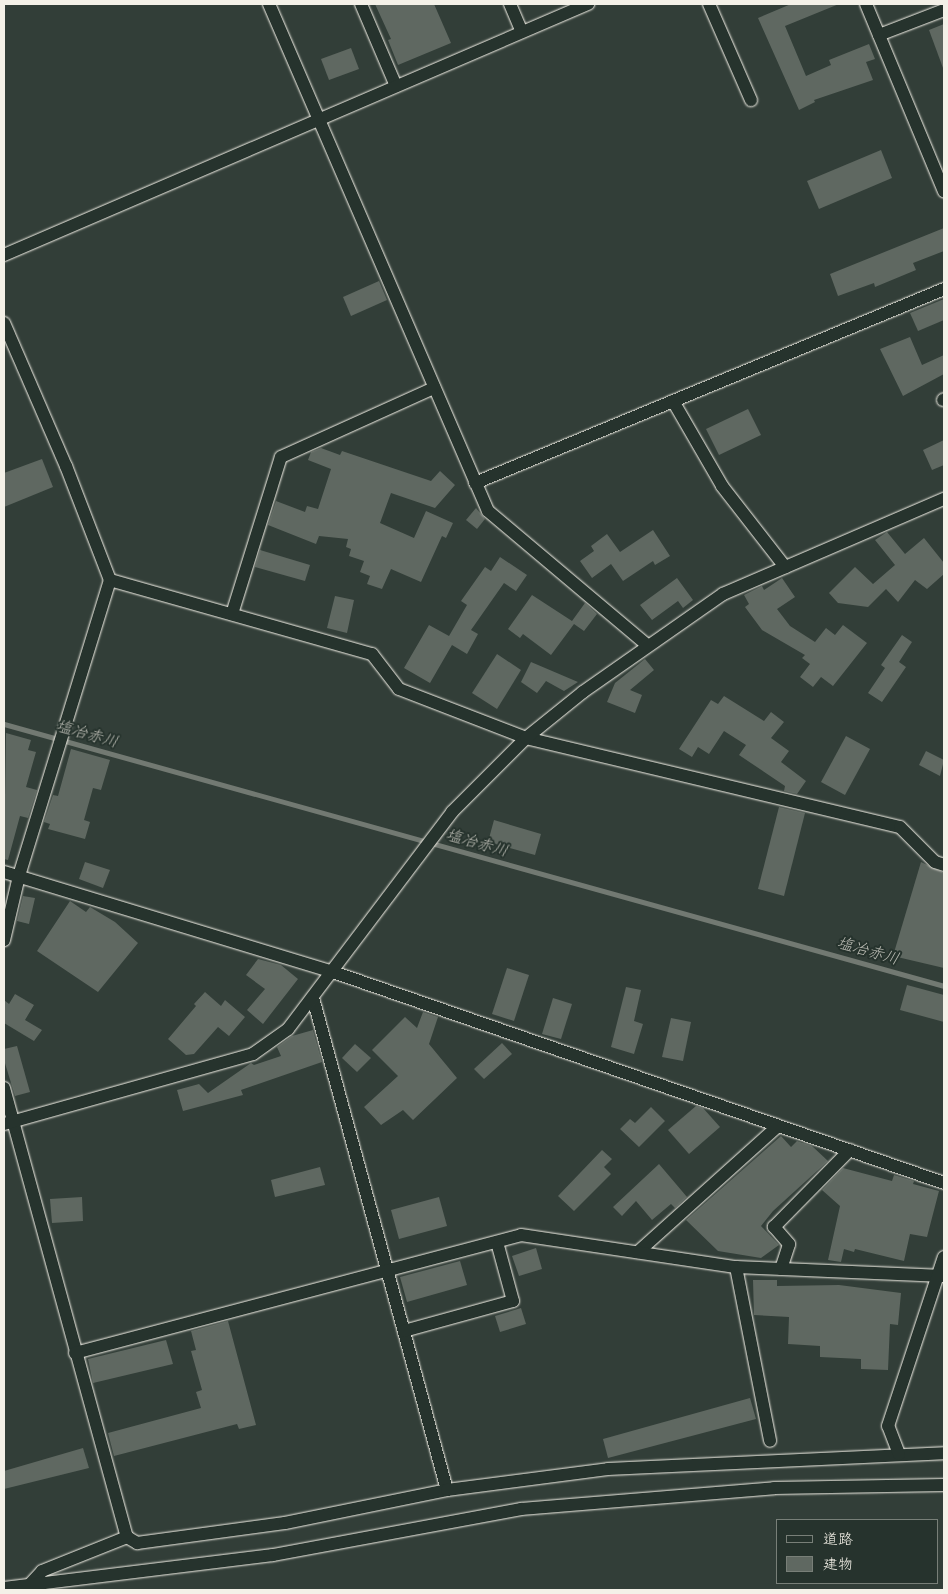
<!DOCTYPE html>
<meta charset="utf-8">
<style>
body{margin:0}
#map{position:relative;width:948px;height:1594px;overflow:hidden;background:#323e38;font-family:Sriracha,"Klee One",sans-serif}
div>[style]{position:absolute}
.stream>*{height:5px;margin:-2.5px;padding:0 2.5px;transform-origin:2.5px;border-radius:2.5px;background:#727972}
.building>*{inset:0;background:#5f6861}
.roads{filter:drop-shadow(0 0 1px #f4f1e8) drop-shadow(0 0 1px #f4f1e8)}
.street>*{height:12px;margin:-6px;padding:0 6px;transform-origin:6px;border-radius:6px;background:#26332d}
span{translate:-50% -50%;white-space:nowrap;text-align:center;line-height:1.15;-webkit-text-stroke:4px #26332d;paint-order:stroke}
.water-label{font-size:16px;color:#babbb3;font-style:italic}
.frame{position:absolute;inset:0;border:5px solid #f4f1e8;pointer-events:none}
.legend{position:absolute;left:776px;top:1519px;width:162px;height:65px;box-sizing:border-box;background:#26332d;border:1px solid #787f78;margin:0;padding:6px 9px;list-style:none;font-size:15px;color:#f4f1e8}
.legend li{display:flex;align-items:center;gap:10px;height:25px}
.legend b{width:25px;border:1px solid #787f78}
</style>
<div id="map">
<div class="stream">
<div style="left:4px;top:724px;width:976px;rotate:15.57deg"></div>
</div>
<div class="building">
<div style="clip-path:polygon(375px 4px,434px 4px,451px 43px,398px 65px,388px 40px,391px 39px)"></div>
<div style="clip-path:polygon(791px 4px,839px 4px,785px 26px,806px 76px,831px 65px,829px 60px,869px 44px,875px 59px,866px 62px,873px 80px,814px 100px,815px 102px,799px 110px,758px 18px)"></div>
<div style="clip-path:polygon(944px 24px,944px 68px,943px 68px,929px 30px)"></div>
<div style="clip-path:polygon(351px 48px,359px 69px,329px 80px,321px 59px)"></div>
<div style="clip-path:polygon(881px 150px,892px 178px,819px 209px,807px 181px)"></div>
<div style="clip-path:polygon(944px 228px,944px 251px,913px 263px,916px 270px,875px 287px,874px 283px,838px 296px,830px 274px)"></div>
<div style="clip-path:polygon(379px 281px,387px 300px,351px 316px,343px 297px)"></div>
<div style="clip-path:polygon(944px 299px,944px 320px,918px 331px,910px 313px)"></div>
<div style="clip-path:polygon(910px 337px,922px 365px,944px 355px,944px 374px,903px 396px,880px 349px)"></div>
<div style="clip-path:polygon(748px 409px,761px 435px,719px 455px,706px 429px)"></div>
<div style="clip-path:polygon(944px 440px,944px 465px,932px 470px,923px 450px)"></div>
<div style="clip-path:polygon(321px 448px,340px 455px,342px 451px,431px 481px,440px 471px,455px 485px,435px 508px,391px 493px,380px 523px,414px 538px,426px 511px,453px 523px,446px 538px,442px 536px,421px 582px,391px 569px,382px 589px,367px 584px,370px 576px,360px 572px,364px 561px,349px 556px,351px 549px,346px 547px,348px 539px,319px 536px,316px 544px,268px 525px,276px 501px,305px 512px,307px 506px,318px 509px,331px 469px,308px 460px,311px 452px)"></div>
<div style="clip-path:polygon(42px 459px,53px 487px,4px 507px,4px 473px)"></div>
<div style="clip-path:polygon(476px 508px,485px 519px,477px 529px,466px 520px)"></div>
<div style="clip-path:polygon(653px 530px,670px 556px,655px 565px,653px 561px,623px 581px,611px 564px,592px 578px,580px 561px,594px 551px,591px 546px,607px 534px,620px 552px)"></div>
<div style="clip-path:polygon(887px 532px,905px 554px,924px 538px,944px 563px,944px 574px,927px 589px,915px 580px,898px 602px,886px 589px,868px 607px,838px 603px,829px 593px,855px 567px,873px 584px,895px 565px,875px 540px)"></div>
<div style="clip-path:polygon(260px 550px,310px 565px,305px 581px,255px 567px)"></div>
<div style="clip-path:polygon(500px 557px,527px 575px,516px 591px,504px 583px,471px 630px,478px 634px,467px 654px,452px 645px,430px 683px,404px 668px,429px 625px,449px 636px,467px 605px,461px 601px,485px 567px,491px 571px)"></div>
<div style="clip-path:polygon(677px 578px,693px 600px,683px 608px,678px 601px,652px 620px,640px 605px)"></div>
<div style="clip-path:polygon(782px 578px,795px 597px,777px 609px,790px 626px,815px 642px,826px 628px,835px 635px,843px 625px,867px 643px,833px 686px,821px 677px,813px 687px,800px 677px,810px 664px,802px 658px,805px 655px,762px 630px,745px 607px,749px 604px,744px 595px,762px 586px,764px 590px)"></div>
<div style="clip-path:polygon(532px 595px,572px 621px,585px 603px,597px 614px,584px 631px,574px 624px,551px 655px,523px 634px,520px 638px,508px 629px)"></div>
<div style="clip-path:polygon(335px 596px,354px 600px,347px 633px,327px 628px)"></div>
<div style="clip-path:polygon(902px 635px,912px 642px,899px 662px,906px 667px,882px 702px,868px 693px,885px 668px,881px 665px)"></div>
<div style="clip-path:polygon(497px 654px,521px 670px,497px 709px,472px 693px)"></div>
<div style="clip-path:polygon(645px 659px,654px 670px,630px 690px,642px 695px,635px 713px,607px 702px,615px 683px)"></div>
<div style="clip-path:polygon(531px 662px,578px 682px,564px 691px,546px 681px,537px 693px,521px 682px)"></div>
<div style="clip-path:polygon(724px 696px,764px 721px,771px 712px,784px 722px,771px 738px,789px 751px,781px 762px,806px 781px,797px 794px,784px 791px,785px 786px,739px 755px,746px 745px,724px 731px,709px 754px,698px 747px,692px 757px,679px 749px,711px 700px,718px 704px)"></div>
<div style="clip-path:polygon(6px 733px,31px 740px,28px 750px,36px 752px,26px 787px,37px 790px,28px 818px,20px 816px,8px 860px,4px 859px)"></div>
<div style="clip-path:polygon(846px 736px,870px 749px,845px 795px,821px 782px)"></div>
<div style="clip-path:polygon(71px 749px,110px 760px,101px 790px,93px 788px,84px 820px,90px 822px,85px 839px,48px 829px,50px 824px,44px 822px,53px 795px,58px 796px)"></div>
<div style="clip-path:polygon(926px 751px,944px 760px,940px 776px,919px 765px)"></div>
<div style="clip-path:polygon(779px 807px,805px 813px,784px 896px,758px 889px)"></div>
<div style="clip-path:polygon(494px 820px,541px 834px,535px 855px,488px 842px)"></div>
<div style="clip-path:polygon(85px 862px,110px 870px,103px 888px,79px 879px)"></div>
<div style="clip-path:polygon(921px 862px,944px 873px,944px 968px,893px 956px)"></div>
<div style="clip-path:polygon(23px 896px,35px 898px,29px 924px,17px 921px)"></div>
<div style="clip-path:polygon(70px 901px,86px 912px,90px 907px,115px 922px,138px 943px,98px 992px,37px 951px)"></div>
<div style="clip-path:polygon(258px 959px,281px 965px,298px 979px,263px 1024px,247px 1010px,265px 989px,246px 975px)"></div>
<div style="clip-path:polygon(507px 968px,529px 975px,514px 1021px,492px 1014px)"></div>
<div style="clip-path:polygon(907px 985px,944px 995px,944px 1022px,900px 1010px)"></div>
<div style="clip-path:polygon(626px 987px,641px 990px,634px 1021px,643px 1024px,634px 1054px,611px 1047px)"></div>
<div style="clip-path:polygon(205px 992px,221px 1006px,225px 1000px,245px 1017px,229px 1036px,218px 1027px,194px 1054px,186px 1055px,168px 1039px,196px 1006px,194px 1004px)"></div>
<div style="clip-path:polygon(15px 994px,34px 1005px,25px 1020px,42px 1030px,34px 1041px,4px 1023px,4px 1000px,9px 1004px)"></div>
<div style="clip-path:polygon(553px 998px,572px 1004px,561px 1039px,542px 1034px)"></div>
<div style="clip-path:polygon(423px 1012px,438px 1017px,429px 1044px,457px 1078px,413px 1120px,403px 1110px,381px 1125px,364px 1107px,398px 1076px,372px 1050px,405px 1017px,417px 1028px)"></div>
<div style="clip-path:polygon(671px 1018px,691px 1022px,683px 1061px,662px 1057px)"></div>
<div style="clip-path:polygon(313px 1030px,322px 1062px,241px 1090px,243px 1095px,183px 1111px,177px 1090px,199px 1084px,208px 1093px,251px 1063px,254px 1065px,281px 1056px,277px 1047px,292px 1036px)"></div>
<div style="clip-path:polygon(502px 1043px,512px 1054px,484px 1079px,474px 1069px)"></div>
<div style="clip-path:polygon(355px 1044px,371px 1058px,357px 1072px,342px 1058px)"></div>
<div style="clip-path:polygon(17px 1046px,30px 1092px,15px 1096px,4px 1060px,4px 1049px)"></div>
<div style="clip-path:polygon(696px 1106px,703px 1108px,720px 1127px,689px 1154px,668px 1130px)"></div>
<div style="clip-path:polygon(651px 1107px,665px 1121px,639px 1147px,620px 1129px,630px 1119px,635px 1123px)"></div>
<div style="clip-path:polygon(781px 1136px,791px 1147px,797px 1141px,812px 1146px,828px 1161px,773px 1211px,761px 1226px,779px 1245px,761px 1258px,718px 1251px,686px 1220px)"></div>
<div style="clip-path:polygon(602px 1150px,612px 1159px,604px 1167px,611px 1174px,574px 1211px,558px 1196px)"></div>
<div style="clip-path:polygon(659px 1164px,687px 1197px,675px 1208px,671px 1204px,652px 1220px,636px 1201px,622px 1216px,613px 1207px)"></div>
<div style="clip-path:polygon(320px 1167px,325px 1185px,275px 1197px,271px 1180px)"></div>
<div style="clip-path:polygon(843px 1168px,892px 1181px,894px 1175px,914px 1181px,913px 1184px,939px 1191px,927px 1237px,910px 1234px,904px 1261px,855px 1249px,854px 1252px,844px 1249px,841px 1262px,828px 1260px,840px 1206px,822px 1190px)"></div>
<div style="clip-path:polygon(82px 1197px,83px 1221px,52px 1223px,50px 1199px)"></div>
<div style="clip-path:polygon(439px 1197px,447px 1226px,399px 1239px,391px 1210px)"></div>
<div style="clip-path:polygon(536px 1248px,542px 1269px,519px 1276px,512px 1256px)"></div>
<div style="clip-path:polygon(460px 1261px,467px 1285px,407px 1302px,400px 1277px)"></div>
<div style="clip-path:polygon(753px 1280px,777px 1280px,777px 1286px,839px 1285px,901px 1293px,898px 1325px,890px 1324px,888px 1370px,861px 1369px,861px 1359px,820px 1357px,820px 1346px,788px 1344px,789px 1317px,754px 1315px)"></div>
<div style="clip-path:polygon(521px 1308px,526px 1324px,500px 1332px,495px 1316px)"></div>
<div style="clip-path:polygon(228px 1321px,256px 1425px,239px 1429px,237px 1424px,114px 1456px,108px 1433px,201px 1408px,196px 1392px,202px 1390px,191px 1351px,196px 1350px,191px 1331px)"></div>
<div style="clip-path:polygon(166px 1340px,173px 1364px,93px 1383px,88px 1359px)"></div>
<div style="clip-path:polygon(750px 1398px,756px 1419px,608px 1458px,603px 1439px)"></div>
<div style="clip-path:polygon(83px 1448px,89px 1468px,4px 1489px,4px 1471px)"></div>
</div>
<div class="roads">
<div class="street">
<div style="left:269px;top:4px;width:552px;rotate:66.64deg"></div>
<div style="left:488px;top:511px;width:208px;rotate:40.1deg"></div>
<div style="left:361px;top:4px;width:89px;rotate:66.9deg"></div>
<div style="left:510px;top:4px;width:30px;rotate:67deg"></div>
<div style="left:709px;top:4px;width:105px;rotate:66.4deg"></div>
<div style="left:866px;top:4px;width:203px;rotate:67.4deg"></div>
<div style="left:879px;top:35px;width:70px;rotate:-21deg"></div>
<div style="left:4px;top:255px;width:636px;rotate:-23.26deg"></div>
<div style="left:4px;top:323px;width:156px;rotate:66.6deg"></div>
<div style="left:66px;top:466px;width:122px;rotate:68.9deg"></div>
<div style="left:110px;top:580px;width:310px;rotate:107.1deg"></div>
<div style="left:19px;top:876px;width:66px;rotate:103.2deg"></div>
<div style="left:943px;top:400px;width:1px;rotate:-45deg"></div>
<div style="left:673px;top:401px;width:98px;rotate:60deg"></div>
<div style="left:722px;top:486px;width:103px;rotate:52.1deg"></div>
<div style="left:475px;top:483px;width:508px;rotate:-22.47deg"></div>
<div style="left:110px;top:580px;width:272px;rotate:15.8deg"></div>
<div style="left:372px;top:654px;width:44px;rotate:52.4deg"></div>
<div style="left:399px;top:689px;width:136px;rotate:21.1deg"></div>
<div style="left:526px;top:738px;width:384px;rotate:13.4deg"></div>
<div style="left:900px;top:827px;width:49px;rotate:45deg"></div>
<div style="left:935px;top:862px;width:9px;rotate:18deg"></div>
<div style="left:232px;top:614px;width:164px;rotate:-72.7deg"></div>
<div style="left:281px;top:457px;width:168px;rotate:-24.3deg"></div>
<div style="left:4px;top:872px;width:344px;rotate:16.9deg"></div>
<div style="left:333px;top:972px;width:646px;rotate:19.05deg"></div>
<div style="left:313px;top:998px;width:510px;rotate:74.76deg"></div>
<div style="left:4px;top:1088px;width:466px;rotate:74.7deg"></div>
<div style="left:127px;top:1537px;width:12px;rotate:31deg"></div>
<div style="left:137px;top:1543px;width:149px;rotate:-7.7deg"></div>
<div style="left:285px;top:1523px;width:165px;rotate:-11.5deg"></div>
<div style="left:447px;top:1490px;width:162px;rotate:-7.4deg"></div>
<div style="left:608px;top:1469px;width:336px;rotate:-2.7deg"></div>
<div style="left:4px;top:1124px;width:259px;rotate:-15.7deg"></div>
<div style="left:253px;top:1054px;width:43px;rotate:-35.5deg"></div>
<div style="left:288px;top:1029px;width:272px;rotate:-52.9deg"></div>
<div style="left:452px;top:812px;width:105px;rotate:-45deg"></div>
<div style="left:526px;top:738px;width:73px;rotate:-38.9deg"></div>
<div style="left:583px;top:692px;width:171px;rotate:-35deg"></div>
<div style="left:723px;top:594px;width:241px;rotate:-23.3deg"></div>
<div style="left:638px;top:1252px;width:188px;rotate:-42deg"></div>
<div style="left:736px;top:1267px;width:177px;rotate:78.9deg"></div>
<div style="left:781px;top:1269px;width:26px;rotate:-72deg"></div>
<div style="left:789px;top:1244px;width:23px;rotate:-131deg"></div>
<div style="left:774px;top:1227px;width:108px;rotate:-45.4deg"></div>
<div style="left:404px;top:1331px;width:113px;rotate:-15.4deg"></div>
<div style="left:513px;top:1301px;width:61px;rotate:-105.2deg"></div>
<div style="left:75px;top:1353px;width:461px;rotate:-14.8deg"></div>
<div style="left:521px;top:1235px;width:217px;rotate:8.5deg"></div>
<div style="left:736px;top:1267px;width:208px;rotate:2.5deg"></div>
<div style="left:899px;top:1454px;width:30px;rotate:-111deg"></div>
<div style="left:888px;top:1426px;width:178px;rotate:-71.7deg"></div>
<div style="left:31px;top:1583px;width:16px;rotate:-47deg"></div>
<div style="left:42px;top:1571px;width:92px;rotate:-21.8deg"></div>
<div style="left:4px;top:1588px;width:271px;rotate:-7deg"></div>
<div style="left:273px;top:1555px;width:252px;rotate:-10.5deg"></div>
<div style="left:521px;top:1509px;width:254px;rotate:-4.7deg"></div>
<div style="left:774px;top:1488px;width:170px;rotate:-1deg"></div>
</div>
</div>
<div class="water-label">
<span style="left:87px;top:734px;rotate:16deg">塩冶赤川</span>
<span style="left:477px;top:843px;rotate:16deg">塩冶赤川</span>
<span style="left:868px;top:951px;rotate:16deg">塩冶赤川</span>
</div>
<div class="frame"></div>
<ul class="legend">
<li><b style="height:6px;background:#26332d"></b>道路</li>
<li><b style="height:14px;background:#5f6861"></b>建物</li>
</ul>
</div>
